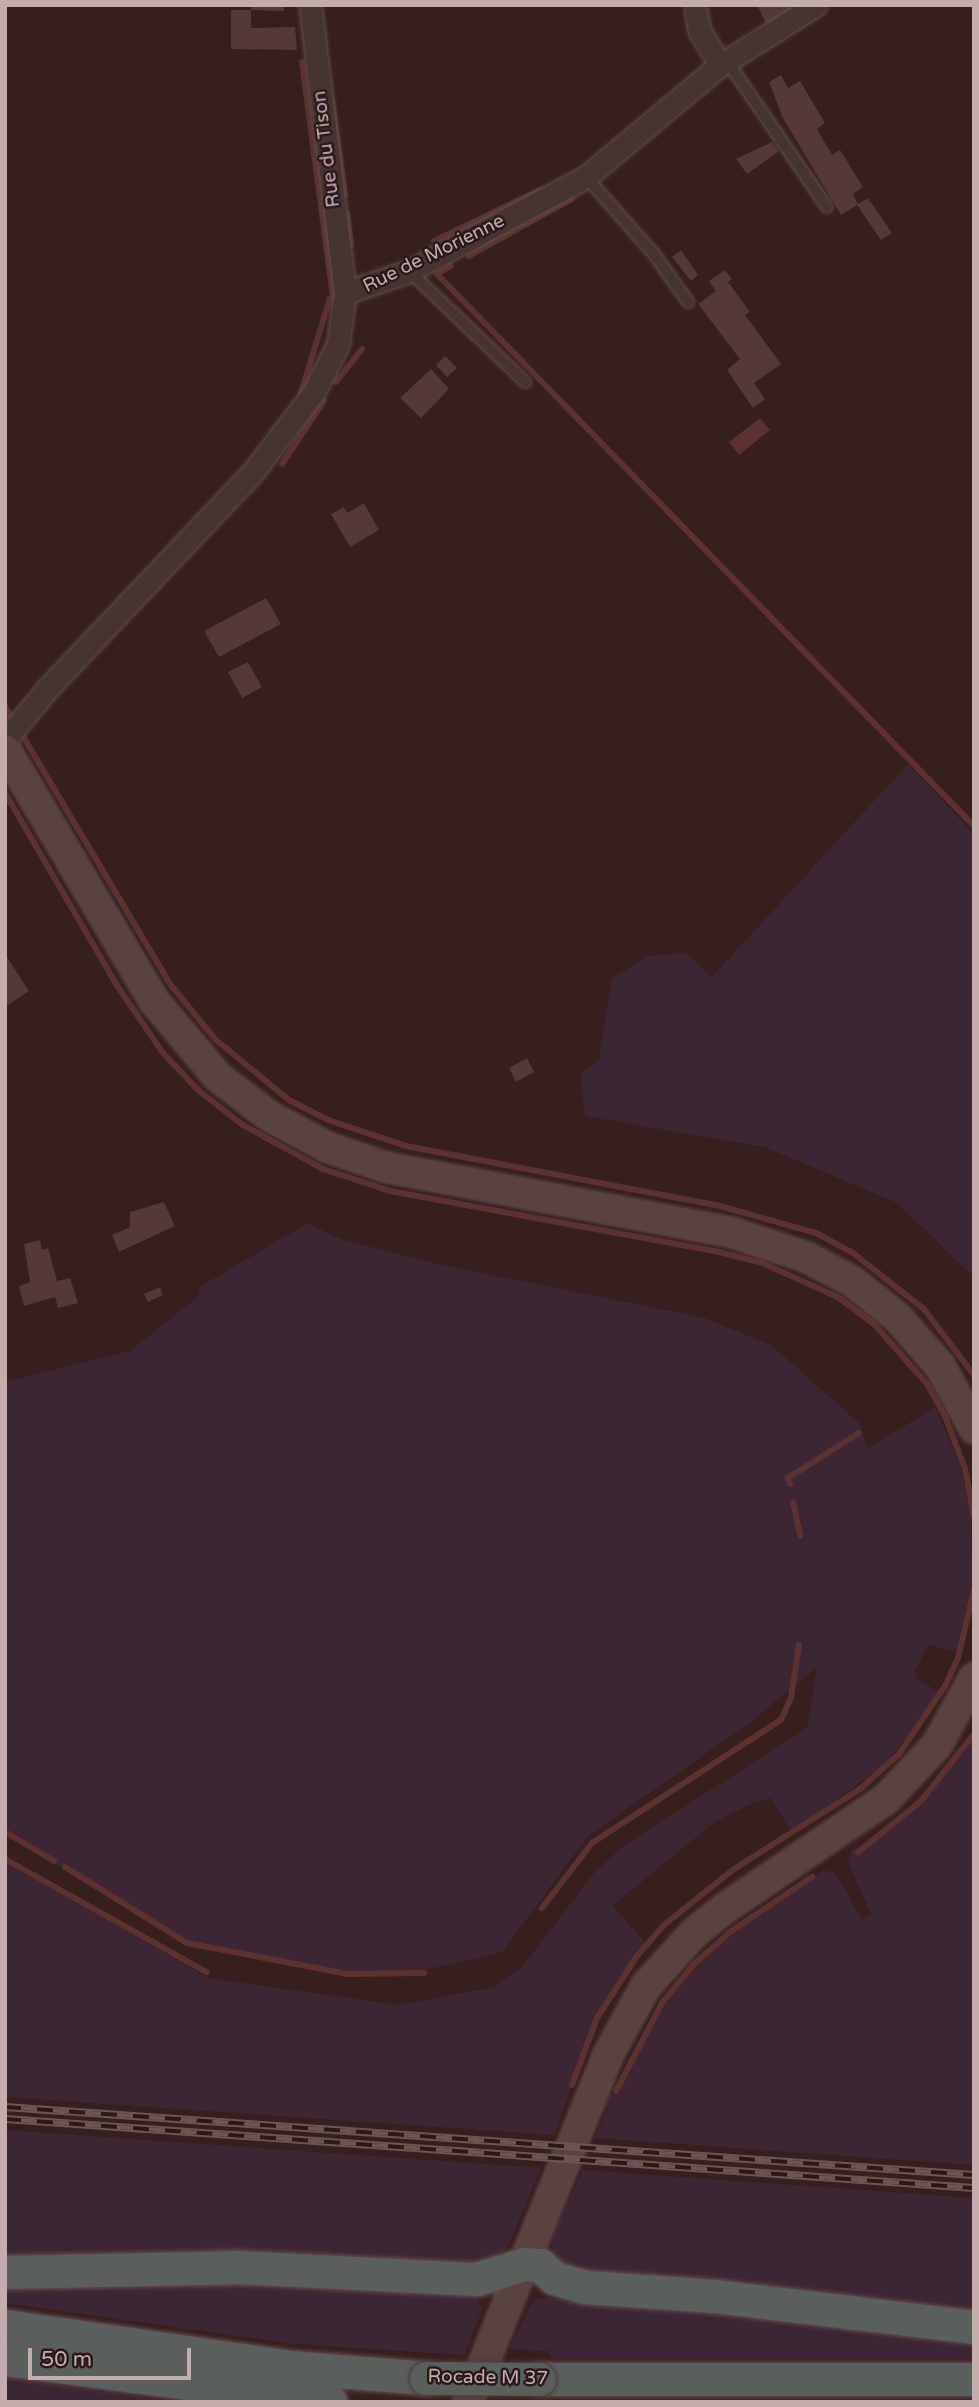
<!DOCTYPE html>
<style>
body{margin:0}
#map{position:relative;width:979px;height:2407px;overflow:hidden;background:#371f1e;font-family:"Varela Round",sans-serif}
div>[style]{position:absolute}
.green>*{inset:0;background:#3e2533}
.water>*{inset:0;background:#5d312f}
.stream>*{height:6px;margin:-3px;padding:0 3px;transform-origin:3px;border-radius:3px;background:#5d312f}
.building>*{inset:0;background:#553837}
.roads{filter:drop-shadow(0 0 2px #624d4c) drop-shadow(0 0 2px #624d4c)}
.service>*{height:10px;margin:-5px;padding:0 5px;transform-origin:5px;border-radius:5px;background:#473332}
.minor>*{height:21px;margin:-10.5px;padding:0 10.5px;transform-origin:10.5px;border-radius:10.5px;background:#473332}
.secondary>*{height:28px;margin:-14px;padding:0 14px;transform-origin:14px;border-radius:14px;background:#5a4240}
.trunk>*{height:33px;margin:-16.5px;padding:0 16.5px;transform-origin:16.5px;border-radius:16.5px;background:#5b5e5f}
.rail>*{height:8px;margin-top:-4px;transform-origin:0;background:repeating-linear-gradient(90deg,#2b1818 0 16px,#6f5453 0 32px);box-sizing:border-box;border-block:2px solid #6f5453}
.bridges{filter:drop-shadow(0 0 2px #4e3a3a) drop-shadow(0 0 2px #4e3a3a)}
.trunk-bridge>*{height:33px;margin:-16.5px;padding:0 16.5px;transform-origin:16.5px;border-radius:16.5px;background:#5b5e5f}
span{translate:-50% -50%;white-space:nowrap;text-align:center;line-height:1.15;-webkit-text-stroke:5px #2b1818;paint-order:stroke}
.street-label{font-size:19px;color:#c4adac}
.frame{position:absolute;inset:0;border:7px solid #c4adac;pointer-events:none}
.scale{position:absolute;left:28px;top:2348px;width:163px;height:32px;box-sizing:border-box;border:4px solid #c4adac;border-top:0;padding-left:9px;font-size:21px;line-height:24px;white-space:nowrap;color:#c4adac;-webkit-text-stroke:5px #2b1818;paint-order:stroke}
</style>
<div id="map">
<div class="green">
<div style="clip-path:polygon(908px 764px,974px 834px,974px 1277px,897px 1203px,765px 1147px,585px 1116px,580px 1073px,599px 1061px,612px 978px,648px 956px,686px 953px,712px 977px)"></div>
<div style="clip-path:polygon(308px 1223px,340px 1239px,437px 1264px,705px 1318px,771px 1345px,858px 1422px,868px 1449px,935px 1407px,960px 1466px,971px 1516px,972px 1583px,956px 1652px,929px 1645px,915px 1670px,916px 1678px,939px 1692px,930px 1707px,886px 1763px,792px 1833px,771px 1798px,753px 1803px,716px 1821px,612px 1906px,647px 1944px,597px 2018px,554px 2135px,5px 2097px,5px 1862px,209px 1978px,399px 2005px,494px 1987px,523px 1966px,594px 1873px,622px 1847px,807px 1728px,817px 1667px,748px 1724px,588px 1836px,502px 1952px,399px 1976px,306px 1968px,187px 1943px,5px 1832px,5px 1382px,130px 1351px,200px 1295px,198px 1288px)"></div>
<div style="clip-path:polygon(974px 1734px,974px 2165px,595px 2138px,608px 2108px,605px 2106px,610px 2095px,617px 2093px,658px 2014px,688px 1975px,724px 1940px,824px 1870px,835px 1873px,862px 1919px,871px 1914px,848px 1862px,851px 1850px,856px 1846px,859px 1851px,921px 1801px)"></div>
<div style="clip-path:polygon(5px 2130px,541px 2168px,507px 2249px,486px 2265px,5px 2258px)"></div>
<div style="clip-path:polygon(583px 2170px,974px 2198px,974px 2313px,565px 2270px,554px 2256px,551px 2239px)"></div>
<div style="clip-path:polygon(166px 2277px,473px 2295px,483px 2308px,464px 2355px,294px 2344px,5px 2303px,5px 2280px)"></div>
<div style="clip-path:polygon(562px 2294px,974px 2336px,974px 2358px,550px 2358px,549px 2351px,509px 2349px,535px 2298px,561px 2299px)"></div>
<div style="clip-path:polygon(5px 2378px,138px 2397px,170px 2402px,5px 2402px)"></div>
</div>
<div class="water">
<div style="clip-path:polygon(760px 418px,770px 430px,739px 455px,729px 442px)"></div>
</div>
<div class="stream">
<div style="left:302px;top:62px;width:238px;rotate:82.5deg"></div>
<div style="left:332px;top:101px;width:95px;rotate:82.1deg"></div>
<div style="left:347px;top:213px;width:32px;rotate:83deg"></div>
<div style="left:434px;top:241px;width:118px;rotate:-25.7deg"></div>
<div style="left:469px;top:256px;width:118px;rotate:-29deg"></div>
<div style="left:451px;top:266px;width:16px;rotate:150deg"></div>
<div style="left:437px;top:274px;width:770px;rotate:45.79deg"></div>
<div style="left:336px;top:382px;width:42px;rotate:-51.8deg"></div>
<div style="left:301px;top:393px;width:99px;rotate:-73deg"></div>
<div style="left:282px;top:464px;width:76px;rotate:-56.3deg"></div>
<div style="left:5px;top:706px;width:323px;rotate:59.3deg"></div>
<div style="left:170px;top:984px;width:71px;rotate:50.7deg"></div>
<div style="left:215px;top:1039px;width:96px;rotate:39.5deg"></div>
<div style="left:289px;top:1100px;width:44px;rotate:27.1deg"></div>
<div style="left:328px;top:1120px;width:82px;rotate:18.4deg"></div>
<div style="left:406px;top:1146px;width:320px;rotate:10.8deg"></div>
<div style="left:720px;top:1206px;width:100px;rotate:15.7deg"></div>
<div style="left:816px;top:1233px;width:42px;rotate:28.4deg"></div>
<div style="left:853px;top:1253px;width:90px;rotate:38.3deg"></div>
<div style="left:924px;top:1309px;width:83px;rotate:52.9deg"></div>
<div style="left:5px;top:793px;width:221px;rotate:59.8deg"></div>
<div style="left:116px;top:984px;width:83px;rotate:55.7deg"></div>
<div style="left:163px;top:1053px;width:51px;rotate:46.6deg"></div>
<div style="left:198px;top:1090px;width:57px;rotate:37.9deg"></div>
<div style="left:243px;top:1125px;width:91px;rotate:28.8deg"></div>
<div style="left:323px;top:1169px;width:71px;rotate:18.2deg"></div>
<div style="left:390px;top:1191px;width:330px;rotate:10.5deg"></div>
<div style="left:715px;top:1251px;width:49px;rotate:14.3deg"></div>
<div style="left:762px;top:1263px;width:83px;rotate:24.1deg"></div>
<div style="left:838px;top:1297px;width:45px;rotate:36.9deg"></div>
<div style="left:874px;top:1324px;width:80px;rotate:48.5deg"></div>
<div style="left:927px;top:1384px;width:37px;rotate:61deg"></div>
<div style="left:945px;top:1416px;width:57px;rotate:69.3deg"></div>
<div style="left:965px;top:1469px;width:49px;rotate:79.4deg"></div>
<div style="left:790px;top:1484px;width:6px;rotate:-108deg"></div>
<div style="left:788px;top:1478px;width:84px;rotate:-32.4deg"></div>
<div style="left:793px;top:1502px;width:35px;rotate:78deg"></div>
<div style="left:5px;top:1832px;width:57px;rotate:30.6deg"></div>
<div style="left:858px;top:1852px;width:81px;rotate:-39deg"></div>
<div style="left:921px;top:1801px;width:85px;rotate:-51.7deg"></div>
<div style="left:5px;top:1859px;width:231px;rotate:29.3deg"></div>
<div style="left:65px;top:1867px;width:144px;rotate:31.9deg"></div>
<div style="left:187px;top:1943px;width:164px;rotate:10.9deg"></div>
<div style="left:348px;top:1974px;width:76px;rotate:-0.8deg"></div>
<div style="left:542px;top:1908px;width:82px;rotate:-52.4deg"></div>
<div style="left:592px;top:1843px;width:225px;rotate:-33.1deg"></div>
<div style="left:781px;top:1720px;width:24px;rotate:-66deg"></div>
<div style="left:791px;top:1698px;width:54px;rotate:-81.4deg"></div>
<div style="left:572px;top:2085px;width:72px;rotate:-69.5deg"></div>
<div style="left:597px;top:2018px;width:74px;rotate:-57.2deg"></div>
<div style="left:637px;top:1956px;width:41px;rotate:-48.9deg"></div>
<div style="left:664px;top:1925px;width:90px;rotate:-38.7deg"></div>
<div style="left:734px;top:1869px;width:149px;rotate:-32.4deg"></div>
<div style="left:860px;top:1789px;width:52px;rotate:-41.9deg"></div>
<div style="left:899px;top:1754px;width:82px;rotate:-55.9deg"></div>
<div style="left:945px;top:1686px;width:31px;rotate:-65deg"></div>
<div style="left:958px;top:1658px;width:71px;rotate:-76.9deg"></div>
<div style="left:616px;top:2091px;width:99px;rotate:-62.4deg"></div>
<div style="left:662px;top:2003px;width:49px;rotate:-50.8deg"></div>
<div style="left:693px;top:1965px;width:50px;rotate:-41.7deg"></div>
<div style="left:730px;top:1932px;width:99px;rotate:-33.9deg"></div>
</div>
<div class="building">
<div style="clip-path:polygon(251px 5px,284px 5px,284px 11px,251px 10px)"></div>
<div style="clip-path:polygon(757px 5px,801px 5px,766px 24px)"></div>
<div style="clip-path:polygon(231px 10px,251px 10px,251px 28px,295px 27px,297px 50px,231px 49px)"></div>
<div style="clip-path:polygon(781px 75px,788px 88px,800px 81px,825px 123px,817px 129px,832px 155px,840px 150px,863px 187px,853px 194px,858px 204px,868px 198px,892px 233px,881px 240px,857px 205px,841px 215px,783px 118px,769px 82px)"></div>
<div style="clip-path:polygon(772px 142px,779px 151px,747px 174px,736px 159px)"></div>
<div style="clip-path:polygon(681px 250px,698px 275px,691px 281px,672px 257px)"></div>
<div style="clip-path:polygon(725px 270px,732px 279px,728px 282px,750px 312px,745px 315px,781px 364px,754px 383px,765px 399px,753px 408px,727px 370px,740px 359px,698px 304px,716px 291px,709px 281px)"></div>
<div style="clip-path:polygon(445px 356px,457px 368px,447px 377px,436px 365px)"></div>
<div style="clip-path:polygon(431px 369px,449px 389px,421px 418px,400px 398px)"></div>
<div style="clip-path:polygon(364px 503px,379px 530px,350px 547px,331px 514px,344px 507px,347px 513px)"></div>
<div style="clip-path:polygon(266px 598px,281px 624px,219px 657px,204px 631px)"></div>
<div style="clip-path:polygon(248px 662px,262px 687px,242px 698px,228px 672px)"></div>
<div style="clip-path:polygon(5px 954px,29px 991px,5px 1007px)"></div>
<div style="clip-path:polygon(527px 1058px,534px 1072px,516px 1082px,509px 1068px)"></div>
<div style="clip-path:polygon(164px 1202px,175px 1226px,119px 1252px,112px 1235px,130px 1227px,130px 1212px)"></div>
<div style="clip-path:polygon(40px 1240px,42px 1250px,48px 1248px,57px 1281px,70px 1278px,78px 1303px,58px 1308px,55px 1297px,24px 1306px,19px 1286px,30px 1282px,24px 1244px)"></div>
<div style="clip-path:polygon(160px 1287px,163px 1295px,148px 1302px,144px 1294px)"></div>
</div>
<div class="roads">
<div class="service">
<div style="left:727px;top:61px;width:177px;rotate:55.6deg"></div>
<div style="left:586px;top:177px;width:103px;rotate:48.6deg"></div>
<div style="left:654px;top:254px;width:59px;rotate:54.7deg"></div>
<div style="left:409px;top:271px;width:161px;rotate:43.7deg"></div>
</div>
<div class="minor">
<div style="left:695px;top:5px;width:25px;rotate:81deg"></div>
<div style="left:699px;top:30px;width:41px;rotate:59deg"></div>
<div style="left:345px;top:293px;width:68px;rotate:-19deg"></div>
<div style="left:409px;top:271px;width:200px;rotate:-28deg"></div>
<div style="left:586px;top:177px;width:175px;rotate:-39.9deg"></div>
<div style="left:720px;top:65px;width:113px;rotate:-32deg"></div>
<div style="left:5px;top:740px;width:66px;rotate:-50.5deg"></div>
<div style="left:47px;top:689px;width:299px;rotate:-46.5deg"></div>
<div style="left:253px;top:472px;width:101px;rotate:-52.7deg"></div>
<div style="left:314px;top:392px;width:54px;rotate:-63.4deg"></div>
<div style="left:338px;top:344px;width:51px;rotate:-82.2deg"></div>
<div style="left:345px;top:293px;width:290px;rotate:-96.9deg"></div>
</div>
<div class="secondary">
<div style="left:5px;top:749px;width:293px;rotate:59.4deg"></div>
<div style="left:154px;top:1001px;width:99px;rotate:49.9deg"></div>
<div style="left:218px;top:1077px;width:64px;rotate:37.4deg"></div>
<div style="left:269px;top:1116px;width:66px;rotate:28.1deg"></div>
<div style="left:327px;top:1147px;width:61px;rotate:19deg"></div>
<div style="left:385px;top:1167px;width:354px;rotate:10.7deg"></div>
<div style="left:733px;top:1233px;width:77px;rotate:18.2deg"></div>
<div style="left:806px;top:1257px;width:52px;rotate:27.6deg"></div>
<div style="left:852px;top:1281px;width:59px;rotate:38.8deg"></div>
<div style="left:898px;top:1318px;width:64px;rotate:48.8deg"></div>
<div style="left:940px;top:1366px;width:71px;rotate:61.3deg"></div>
<div style="left:468px;top:2402px;width:374px;rotate:-68deg"></div>
<div style="left:608px;top:2055px;width:79px;rotate:-61.2deg"></div>
<div style="left:646px;top:1986px;width:73px;rotate:-47.8deg"></div>
<div style="left:695px;top:1932px;width:42px;rotate:-38.2deg"></div>
<div style="left:728px;top:1906px;width:191px;rotate:-34.1deg"></div>
<div style="left:886px;top:1799px;width:74px;rotate:-46.6deg"></div>
<div style="left:937px;top:1745px;width:77px;rotate:-61.1deg"></div>
</div>
<div class="trunk">
<div style="left:5px;top:2272px;width:232px;rotate:-1.2deg"></div>
<div style="left:237px;top:2267px;width:240px;rotate:2.9deg"></div>
<div style="left:477px;top:2279px;width:49px;rotate:-17.7deg"></div>
<div style="left:524px;top:2264px;width:16px;rotate:4deg"></div>
<div style="left:540px;top:2265px;width:19px;rotate:43deg"></div>
<div style="left:554px;top:2278px;width:33px;rotate:16deg"></div>
<div style="left:586px;top:2287px;width:129px;rotate:4deg"></div>
<div style="left:715px;top:2296px;width:261px;rotate:6.8deg"></div>
<div style="left:5px;top:2326px;width:287px;rotate:8.2deg"></div>
<div style="left:289px;top:2367px;width:137px;rotate:4.6deg"></div>
<div style="left:5px;top:2359px;width:328px;rotate:7.5deg"></div>
<div style="left:539px;top:2379px;width:435px"></div>
</div>
</div>
<div class="rail">
<div style="left:5px;top:2107px;width:971px;rotate:4.01deg"></div>
<div style="left:5px;top:2119px;width:971px;rotate:4.07deg"></div>
</div>
<div class="bridges">
<div class="trunk-bridge">
<div style="left:426px;top:2378px;width:113px;rotate:0.5deg"></div>
</div>
</div>
<div class="street-label">
<span style="left:327px;top:149px;rotate:-97deg">Rue du Tison</span>
<span style="left:434px;top:254px;rotate:-26deg">Rue de Morienne</span>
<span style="left:488px;top:2378px;rotate:1deg">Rocade M 37</span>
</div>
<div class="frame"></div>
<div class="scale">50 m</div>
</div>
